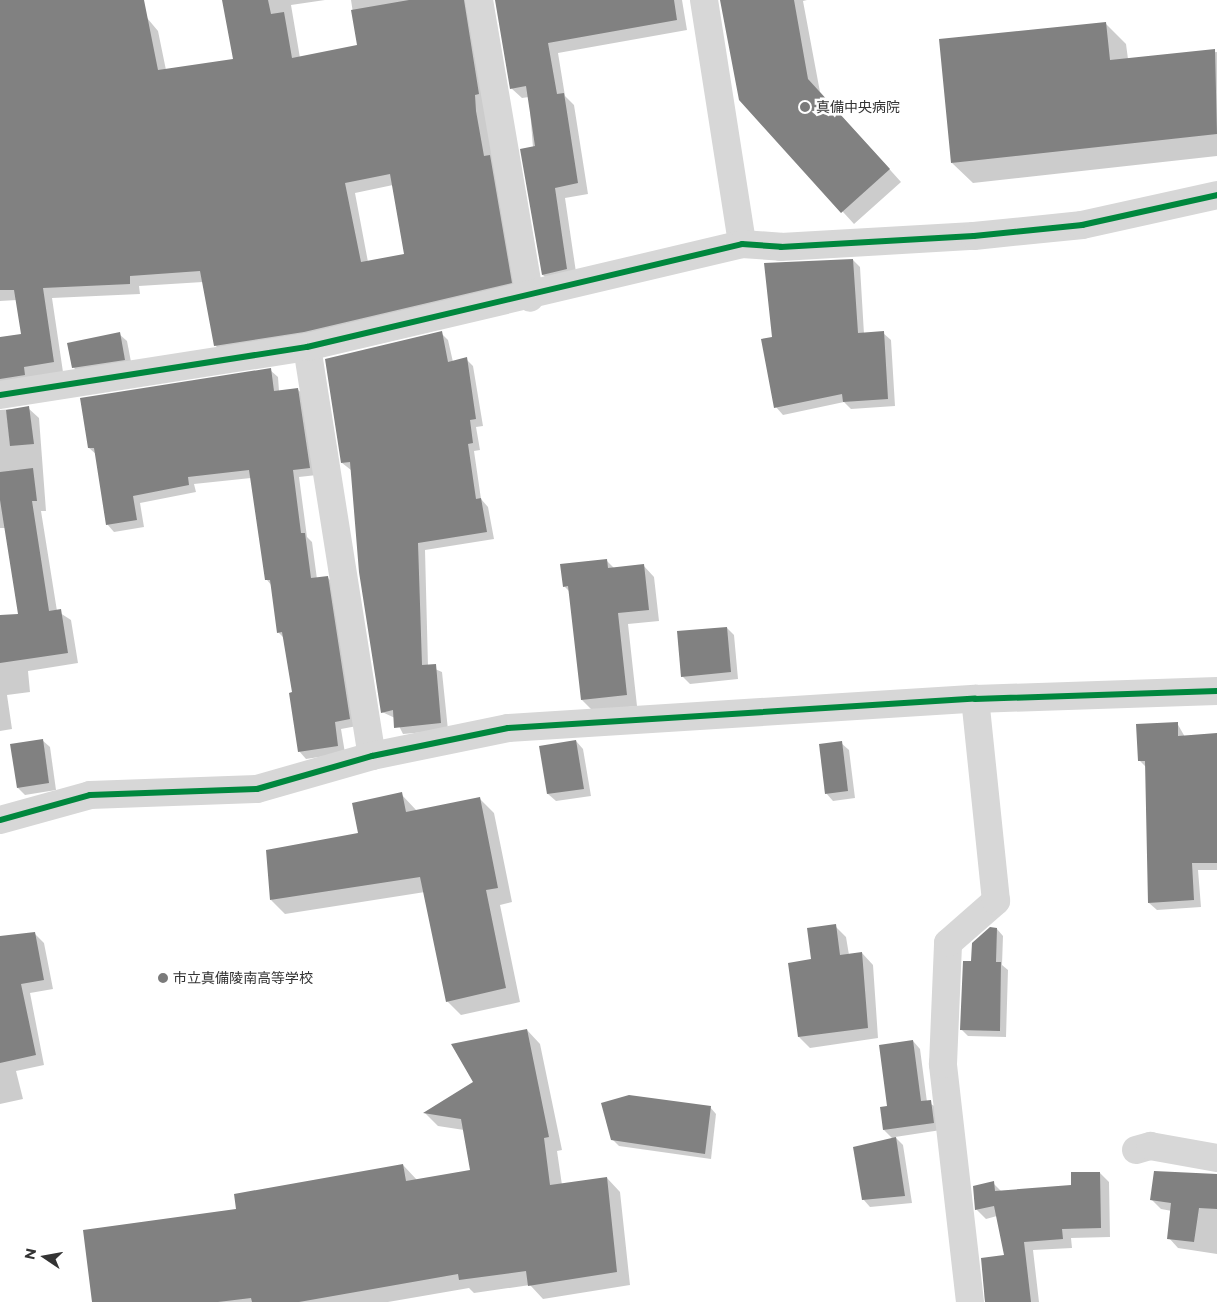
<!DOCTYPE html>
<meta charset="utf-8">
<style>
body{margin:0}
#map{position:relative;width:1217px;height:1302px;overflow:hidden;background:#fff;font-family:Montserrat,"Noto Sans JP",sans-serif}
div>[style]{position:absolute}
.shadow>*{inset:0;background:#0003}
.building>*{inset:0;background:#818181}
.minor>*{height:28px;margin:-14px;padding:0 14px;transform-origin:14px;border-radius:14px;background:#d7d7d7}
.cycleway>*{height:6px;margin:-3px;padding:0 3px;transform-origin:3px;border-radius:3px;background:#00873e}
.dots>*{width:14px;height:14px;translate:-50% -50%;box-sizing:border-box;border:2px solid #fff;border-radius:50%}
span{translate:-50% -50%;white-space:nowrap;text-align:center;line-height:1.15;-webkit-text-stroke:5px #fff;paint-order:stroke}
.poi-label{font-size:14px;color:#333}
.left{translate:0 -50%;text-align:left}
.north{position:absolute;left:20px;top:1232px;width:50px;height:50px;-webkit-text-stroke:4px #fff;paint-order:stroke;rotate:282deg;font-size:14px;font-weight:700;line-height:20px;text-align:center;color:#333}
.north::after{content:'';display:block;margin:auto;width:18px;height:22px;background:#333;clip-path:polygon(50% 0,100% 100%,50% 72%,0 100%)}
</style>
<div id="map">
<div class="shadow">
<div style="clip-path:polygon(evenodd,0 0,132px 0,158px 31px,166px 70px,234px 61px,223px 0,325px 0,291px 5px,300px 58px,358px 46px,351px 0,478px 0,521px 293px,225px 356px,215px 345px,203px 282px,139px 286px,140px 294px,52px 298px,63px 372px,0 394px,0 338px,22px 335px,17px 300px,0 301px,0 0,393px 185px,405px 255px,368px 262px,355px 193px,393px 185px)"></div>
<div style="clip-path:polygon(496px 0,682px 0,687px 30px,558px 53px,565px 96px,574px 105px,588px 194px,565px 198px,577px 279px,553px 285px,543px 275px,529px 97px,522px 98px,511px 88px)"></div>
<div style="clip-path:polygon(722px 0,807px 0,803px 1px,820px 92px,901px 182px,854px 224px,740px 99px)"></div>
<div style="clip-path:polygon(1105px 23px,1126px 44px,1128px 59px,1217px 52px,1217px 156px,973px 183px,952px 163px)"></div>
<div style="clip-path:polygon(853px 260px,860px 267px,864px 334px,883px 333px,891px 340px,895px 406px,851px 409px,844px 402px,783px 415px,776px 407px,774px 338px)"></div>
<div style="clip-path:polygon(441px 333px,448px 340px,453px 362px,466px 359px,473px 366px,483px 426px,476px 427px,480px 450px,474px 451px,481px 499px,488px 507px,494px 539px,425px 550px,428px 666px,442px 672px,448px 730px,403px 734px,395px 718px,382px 712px,351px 470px,342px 463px)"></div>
<div style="clip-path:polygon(119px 334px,127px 341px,132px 367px,81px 375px,73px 367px)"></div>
<div style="clip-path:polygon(270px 370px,278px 377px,279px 391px,297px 389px,305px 396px,317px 475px,299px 477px,307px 537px,312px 542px,317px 579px,327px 577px,335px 585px,357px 726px,341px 729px,345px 753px,306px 759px,299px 751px,294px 693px,284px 638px,278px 632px,272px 586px,267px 580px,251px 478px,194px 484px,196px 492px,140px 503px,144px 527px,114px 532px,107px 524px,97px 455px,89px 448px)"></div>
<div style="clip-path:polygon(28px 408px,39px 418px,46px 511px,41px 511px,57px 611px,71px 620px,78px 663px,28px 671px,30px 692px,7px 695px,12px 729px,0 731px,0 617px,19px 615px,6px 528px,0 528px,0 410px)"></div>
<div style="clip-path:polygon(606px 560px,615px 569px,643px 565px,654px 577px,659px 621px,628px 624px,637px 706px,593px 711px,582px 700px,570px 592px,564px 586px)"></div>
<div style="clip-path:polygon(727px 628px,734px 635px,738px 679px,690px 684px,682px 676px)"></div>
<div style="clip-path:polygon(1177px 723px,1185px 737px,1217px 734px,1217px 870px,1198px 870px,1201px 907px,1157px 910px,1149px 903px,1146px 767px,1139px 760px)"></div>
<div style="clip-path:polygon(42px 740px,50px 747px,56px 790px,25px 795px,18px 788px)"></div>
<div style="clip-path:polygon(576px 741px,583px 749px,591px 796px,556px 801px,548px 794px,541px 747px)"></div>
<div style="clip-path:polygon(841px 743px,849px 750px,855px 798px,833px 801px,826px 793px)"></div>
<div style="clip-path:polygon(401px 794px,417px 811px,479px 798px,494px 813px,512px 902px,500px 905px,520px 1002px,461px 1015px,447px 1001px,425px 892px,285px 914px,271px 900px,360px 834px)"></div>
<div style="clip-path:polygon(835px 926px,846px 937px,849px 955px,862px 953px,873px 965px,878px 1038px,810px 1048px,799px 1037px,812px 960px)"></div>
<div style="clip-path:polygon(997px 929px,1003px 936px,1002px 965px,1008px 970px,1006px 1037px,968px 1036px,961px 1029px,972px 963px)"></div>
<div style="clip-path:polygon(34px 933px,44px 943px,53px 989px,30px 993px,44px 1065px,16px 1071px,23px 1099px,0 1104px,0 940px)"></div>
<div style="clip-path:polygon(527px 1030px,540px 1044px,562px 1150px,557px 1151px,562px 1185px,607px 1178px,620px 1192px,630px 1285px,543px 1299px,530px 1285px,474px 1293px,469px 1288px,388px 1302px,93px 1302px,238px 1210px,403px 1165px,417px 1180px,471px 1171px,464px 1130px,438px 1126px,425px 1113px,475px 1082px)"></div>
<div style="clip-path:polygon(913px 1041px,920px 1049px,927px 1102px,938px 1108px,941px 1130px,895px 1137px,903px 1145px,912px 1203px,870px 1207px,863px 1199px,893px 1139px,884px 1130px,888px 1107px)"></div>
<div style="clip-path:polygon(710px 1107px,716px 1114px,711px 1159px,619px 1146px,612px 1139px)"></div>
<div style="clip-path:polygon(1100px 1173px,1109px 1182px,1110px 1237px,1071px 1238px,1072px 1248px,1033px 1250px,1039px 1302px,985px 1302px,982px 1259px,1006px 1257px,997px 1216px,986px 1219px,976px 1209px,993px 1183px,1002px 1192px,1072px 1186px)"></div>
<div style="clip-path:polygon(1217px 1175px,1217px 1254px,1178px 1248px,1169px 1238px,1172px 1211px,1161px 1209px,1152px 1200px)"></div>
</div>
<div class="building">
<div style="clip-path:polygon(evenodd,0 0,144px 0,158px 70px,233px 59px,222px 0,268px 0,271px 14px,284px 12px,292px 58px,357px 45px,351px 10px,409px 0,464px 0,479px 94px,475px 95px,476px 111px,484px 156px,490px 155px,512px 283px,304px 332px,214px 346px,200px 271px,130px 276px,130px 284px,43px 288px,54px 362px,24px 367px,25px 375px,0 379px,0 337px,21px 334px,14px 290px,0 290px,0 0,390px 174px,404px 254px,361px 262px,345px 183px,390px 174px)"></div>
<div style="clip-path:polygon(495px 0,674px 0,677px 20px,548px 43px,557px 94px,564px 93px,578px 183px,555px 188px,567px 269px,542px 275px,520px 149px,535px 146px,526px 86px,510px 89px)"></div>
<div style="clip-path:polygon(720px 0,794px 0,808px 79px,890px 169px,841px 213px,739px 100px)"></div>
<div style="clip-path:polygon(1106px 22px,1110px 60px,1215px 49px,1217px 134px,951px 163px,939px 39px)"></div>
<div style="clip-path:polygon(853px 259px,858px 333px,884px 331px,888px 399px,843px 402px,842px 394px,774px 408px,761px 339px,772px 337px,764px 263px)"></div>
<div style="clip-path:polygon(442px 331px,448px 362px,467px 357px,476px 419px,470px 420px,473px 443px,468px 444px,476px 499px,481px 498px,487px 532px,418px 543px,422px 665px,436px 664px,441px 723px,394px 728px,393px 710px,381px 713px,359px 572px,350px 462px,341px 463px,325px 359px)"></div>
<div style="clip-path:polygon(120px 332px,125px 360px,72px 368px,67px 343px)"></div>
<div style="clip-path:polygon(271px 368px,274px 391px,298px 388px,310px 468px,293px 470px,301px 533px,305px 533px,311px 578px,328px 576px,350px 719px,335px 722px,338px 746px,298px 752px,289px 693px,292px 692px,282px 632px,277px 633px,270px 580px,265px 580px,249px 470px,188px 477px,189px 485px,133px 496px,137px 520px,106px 525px,94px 448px,88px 448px,80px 398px)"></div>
<div style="clip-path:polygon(29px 406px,34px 444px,10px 446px,6px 410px)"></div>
<div style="clip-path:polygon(33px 468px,37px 501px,32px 501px,49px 611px,61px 609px,68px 653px,0 663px,0 615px,18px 614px,0 500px,0 472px)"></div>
<div style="clip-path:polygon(607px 559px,608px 568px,644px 564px,649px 610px,618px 613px,627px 695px,581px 700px,568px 586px,563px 587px,560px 564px)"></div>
<div style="clip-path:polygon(727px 627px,731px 672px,681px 677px,677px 631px)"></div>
<div style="clip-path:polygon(1178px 722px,1178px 736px,1217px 733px,1217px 863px,1192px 863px,1194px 900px,1148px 903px,1145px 761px,1138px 761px,1136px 724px)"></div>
<div style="clip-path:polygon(43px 739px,49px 783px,17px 788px,10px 744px)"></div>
<div style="clip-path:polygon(576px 740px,584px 789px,547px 794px,539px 746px)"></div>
<div style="clip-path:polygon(842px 741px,848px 791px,825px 794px,819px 744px)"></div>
<div style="clip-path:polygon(402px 792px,406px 812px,480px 797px,498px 888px,486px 890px,506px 988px,446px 1002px,420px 877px,270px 900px,266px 850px,358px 833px,352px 803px)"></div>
<div style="clip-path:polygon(836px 924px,840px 955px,862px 952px,868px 1028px,798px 1037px,788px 963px,811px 959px,807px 928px)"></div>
<div style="clip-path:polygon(990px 927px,997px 928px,996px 962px,1001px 962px,1000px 1031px,960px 1030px,963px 961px,971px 961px,972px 943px)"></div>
<div style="clip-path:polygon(35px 932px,44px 980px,21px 984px,36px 1055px,0 1063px,0 936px)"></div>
<div style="clip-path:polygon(527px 1029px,549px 1137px,544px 1138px,550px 1185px,607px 1177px,617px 1272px,528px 1286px,526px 1271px,459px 1280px,458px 1274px,299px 1302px,252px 1302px,251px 1298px,218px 1302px,92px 1302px,83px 1230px,236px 1209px,234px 1194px,403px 1164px,406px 1181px,470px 1170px,461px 1119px,423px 1113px,473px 1082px,451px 1044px)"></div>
<div style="clip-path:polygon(913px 1040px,921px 1101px,931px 1100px,934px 1123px,883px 1130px,880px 1107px,887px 1106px,879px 1045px)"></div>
<div style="clip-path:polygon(629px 1095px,711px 1106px,705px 1154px,611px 1140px,601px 1103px)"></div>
<div style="clip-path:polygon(896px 1137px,905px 1196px,862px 1200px,853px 1147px)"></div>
<div style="clip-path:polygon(1154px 1171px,1217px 1174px,1217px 1209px,1199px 1208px,1194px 1242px,1167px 1239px,1171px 1203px,1150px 1200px)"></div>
<div style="clip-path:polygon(1071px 1172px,1100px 1172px,1101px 1228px,1062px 1229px,1063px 1239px,1024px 1242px,1031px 1302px,985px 1302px,981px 1258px,1004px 1255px,994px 1206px,975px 1210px,973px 1186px,994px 1181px,995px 1191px,1071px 1185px)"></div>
</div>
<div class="minor">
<div style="left:479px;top:0;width:302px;rotate:80.3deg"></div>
<div style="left:704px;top:0;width:247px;rotate:81.1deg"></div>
<div style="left:307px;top:347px;width:414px;rotate:81deg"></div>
<div style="left:0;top:395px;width:311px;rotate:-8.9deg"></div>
<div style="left:307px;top:347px;width:447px;rotate:-13.3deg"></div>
<div style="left:742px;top:244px;width:39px;rotate:4deg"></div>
<div style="left:781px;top:247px;width:193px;rotate:-3.3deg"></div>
<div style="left:974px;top:236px;width:109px;rotate:-5.8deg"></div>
<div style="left:1082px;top:225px;width:138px;rotate:-12.5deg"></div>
<div style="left:0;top:820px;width:93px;rotate:-15.5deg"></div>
<div style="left:90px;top:795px;width:167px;rotate:-2.1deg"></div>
<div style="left:257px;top:789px;width:120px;rotate:-16deg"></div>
<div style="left:372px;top:756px;width:139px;rotate:-11.6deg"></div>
<div style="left:508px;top:728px;width:468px;rotate:-3.6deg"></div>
<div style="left:975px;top:699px;width:242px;rotate:-1.9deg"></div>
<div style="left:1136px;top:1150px;width:15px;rotate:-16deg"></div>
<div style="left:1150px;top:1146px;width:68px;rotate:10.2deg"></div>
<div style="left:970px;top:1302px;width:240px;rotate:-96.5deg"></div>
<div style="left:943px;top:1064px;width:121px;rotate:-87.6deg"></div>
<div style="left:948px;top:943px;width:64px;rotate:-41.2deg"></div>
<div style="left:996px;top:901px;width:203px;rotate:-95.9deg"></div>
</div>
<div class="cycleway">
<div style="left:0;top:395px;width:311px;rotate:-8.9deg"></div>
<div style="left:307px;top:347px;width:447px;rotate:-13.3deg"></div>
<div style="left:742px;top:244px;width:39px;rotate:4deg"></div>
<div style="left:781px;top:247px;width:193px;rotate:-3.3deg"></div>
<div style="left:974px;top:236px;width:109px;rotate:-5.8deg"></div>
<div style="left:1082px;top:225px;width:138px;rotate:-12.5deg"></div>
<div style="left:0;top:820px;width:93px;rotate:-15.5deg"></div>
<div style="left:90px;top:795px;width:167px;rotate:-2.1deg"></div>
<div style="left:257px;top:789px;width:120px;rotate:-16deg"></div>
<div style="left:372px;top:756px;width:139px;rotate:-11.6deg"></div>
<div style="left:508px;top:728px;width:468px;rotate:-3.6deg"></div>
<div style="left:975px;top:699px;width:242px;rotate:-1.9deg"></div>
</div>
<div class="dots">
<div style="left:805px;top:107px;background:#7a7a7a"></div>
<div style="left:163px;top:978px;background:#7a7a7a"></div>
</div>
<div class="poi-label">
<span class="left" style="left:816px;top:107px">真備中央病院</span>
<span class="left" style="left:173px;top:978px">市立真備陵南高等学校</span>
</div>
<div class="north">N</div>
</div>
